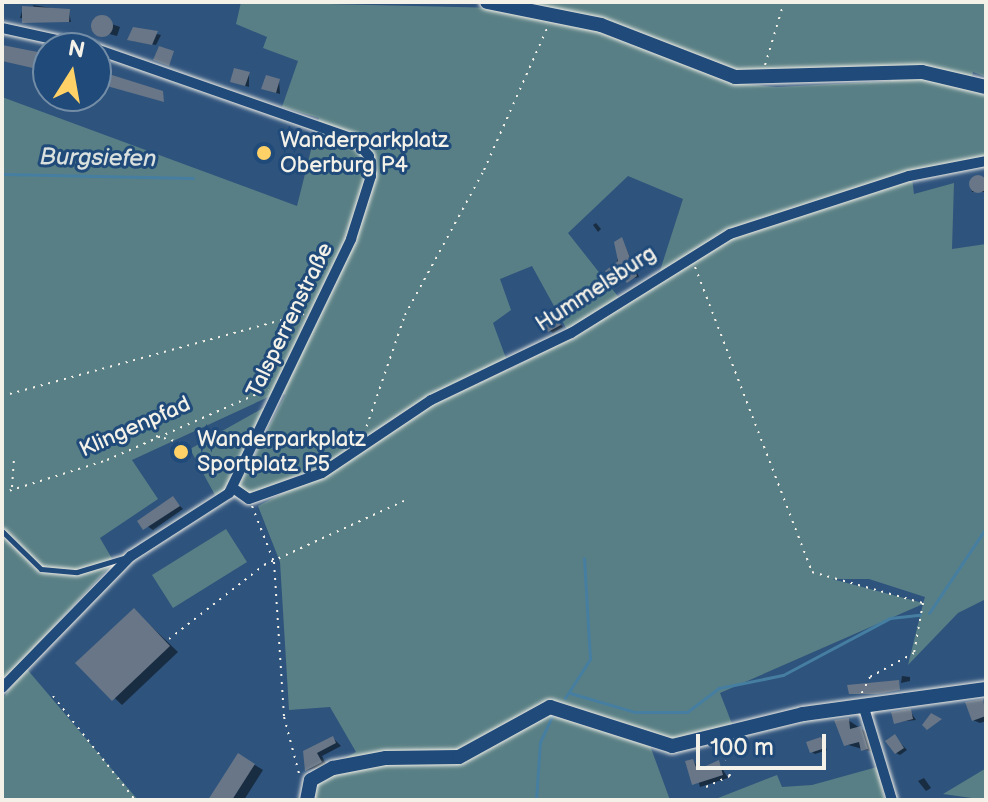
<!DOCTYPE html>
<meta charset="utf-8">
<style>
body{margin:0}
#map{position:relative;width:988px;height:802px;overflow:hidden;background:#2e537d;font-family:"Balsamiq Sans",sans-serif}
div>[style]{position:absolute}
.green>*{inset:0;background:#587f85}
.shadow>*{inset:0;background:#0007}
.stream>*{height:3px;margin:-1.5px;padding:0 1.5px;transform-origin:1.5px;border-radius:1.5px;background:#467ea1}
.building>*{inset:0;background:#687687}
.round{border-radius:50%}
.path>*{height:2px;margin-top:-1px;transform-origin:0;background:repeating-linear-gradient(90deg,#f4f1e8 0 2px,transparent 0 8px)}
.roads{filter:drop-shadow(0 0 2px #f4f1e8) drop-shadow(0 0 2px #f4f1e8)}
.lane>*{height:5px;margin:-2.5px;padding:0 2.5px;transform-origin:2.5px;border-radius:2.5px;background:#1f4a7a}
.street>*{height:10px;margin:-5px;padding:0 5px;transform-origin:5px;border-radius:5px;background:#1f4a7a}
.secondary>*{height:14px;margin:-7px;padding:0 7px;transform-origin:7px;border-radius:7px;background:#1f4a7a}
.dots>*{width:22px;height:22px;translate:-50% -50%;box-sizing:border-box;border:4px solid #1f4a7a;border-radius:50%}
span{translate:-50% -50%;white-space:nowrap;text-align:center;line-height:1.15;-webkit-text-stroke:6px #1f4a7a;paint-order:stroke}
.poi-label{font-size:22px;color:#f4f1e8}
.left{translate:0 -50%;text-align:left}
.street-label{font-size:22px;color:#f4f1e8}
.water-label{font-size:24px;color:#dae0dd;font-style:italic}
.frame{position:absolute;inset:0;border:4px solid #f4f1e8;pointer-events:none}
.north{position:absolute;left:32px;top:32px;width:80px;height:80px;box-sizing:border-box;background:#1f4a7a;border:2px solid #748da6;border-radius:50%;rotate:11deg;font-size:22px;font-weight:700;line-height:32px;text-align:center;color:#f4f1e8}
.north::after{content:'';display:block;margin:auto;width:28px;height:36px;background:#ffd166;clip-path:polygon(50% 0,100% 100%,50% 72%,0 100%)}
.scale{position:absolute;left:696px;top:734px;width:130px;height:36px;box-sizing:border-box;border:4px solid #f4f1e8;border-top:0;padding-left:10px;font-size:24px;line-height:28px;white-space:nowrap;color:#f4f1e8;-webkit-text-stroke:6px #1f4a7a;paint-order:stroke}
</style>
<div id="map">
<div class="green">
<div style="clip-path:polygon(evenodd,241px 2px,501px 8px,589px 27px,733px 83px,777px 87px,891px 81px,890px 67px,735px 73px,509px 2px,986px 2px,986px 77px,973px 72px,969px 88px,986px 96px,986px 159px,912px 178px,914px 194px,954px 183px,952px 249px,986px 244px,986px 599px,958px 613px,908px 665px,923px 604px,720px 693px,736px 734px,703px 743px,648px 740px,670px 800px,315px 800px,305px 780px,356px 752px,330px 707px,289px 710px,280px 562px,258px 506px,369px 448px,363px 441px,326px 465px,246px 495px,238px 487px,285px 395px,279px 392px,132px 460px,158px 499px,100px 538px,114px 562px,2px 682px,2px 97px,297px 206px,319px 118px,282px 107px,298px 61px,263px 48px,267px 37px,236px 24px,241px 2px,628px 176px,683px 199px,657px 280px,624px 304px,568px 233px,628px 176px,241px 2px,532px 266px,571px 337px,510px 369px,493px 323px,511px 310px,500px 279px,532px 266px,241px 2px,832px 579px,869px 579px,925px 597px,923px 603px,832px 579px)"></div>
<div style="clip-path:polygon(265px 407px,229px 486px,216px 497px,190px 449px)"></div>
<div style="clip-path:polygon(226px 529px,247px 562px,173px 608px,152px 575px)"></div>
<div style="clip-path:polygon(26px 668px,138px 800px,2px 800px,2px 699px)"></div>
<div style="clip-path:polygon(877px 767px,885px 800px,713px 800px,777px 775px,782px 787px,812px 785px)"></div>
<div style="clip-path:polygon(986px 769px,986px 800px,943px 794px,983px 770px)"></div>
</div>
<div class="shadow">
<div style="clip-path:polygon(33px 5px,69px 11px,71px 22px,20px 18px,23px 8px,36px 13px)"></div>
<div style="clip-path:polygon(94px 18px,120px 27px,117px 36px,91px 29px)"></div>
<div style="clip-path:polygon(134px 29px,161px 35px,156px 45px,133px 41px)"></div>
<div style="clip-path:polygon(249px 74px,249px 87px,236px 83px)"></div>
<div style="clip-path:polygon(279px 81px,280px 94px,267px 90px)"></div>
<div style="clip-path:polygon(986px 179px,986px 192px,972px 192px,970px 181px)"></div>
<div style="clip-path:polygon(596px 223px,601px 229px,598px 232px,593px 225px)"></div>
<div style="clip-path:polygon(622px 239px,639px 277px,617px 282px,613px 279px)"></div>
<div style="clip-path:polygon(555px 318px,563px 327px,553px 333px,550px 331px)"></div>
<div style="clip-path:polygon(173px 499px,183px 509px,153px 530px,140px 521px)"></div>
<div style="clip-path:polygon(134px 610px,178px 652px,122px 705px,78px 663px)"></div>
<div style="clip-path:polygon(902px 676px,910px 677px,910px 681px,901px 683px)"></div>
<div style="clip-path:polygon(983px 702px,986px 721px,980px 723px,973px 720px)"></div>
<div style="clip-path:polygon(910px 711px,916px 720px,896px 722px)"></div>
<div style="clip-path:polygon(848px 720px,866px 732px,873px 752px,845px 744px)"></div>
<div style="clip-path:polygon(895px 737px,907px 750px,900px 755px,896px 753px)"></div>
<div style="clip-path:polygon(333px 738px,341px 746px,322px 756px,327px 766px,307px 770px,306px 752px)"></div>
<div style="clip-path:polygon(821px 739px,827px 750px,815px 754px,812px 752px)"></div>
<div style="clip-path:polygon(239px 755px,263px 770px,244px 800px,210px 800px)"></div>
<div style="clip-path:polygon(693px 761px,701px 771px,718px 762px,728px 778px,700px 787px)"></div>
<div style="clip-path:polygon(924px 778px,931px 788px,926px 791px,918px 781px)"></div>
</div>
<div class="stream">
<div style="left:2px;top:174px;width:191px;rotate:1.2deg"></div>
<div style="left:929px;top:613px;width:102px;rotate:-56.2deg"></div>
<div style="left:570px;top:693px;width:68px;rotate:16.3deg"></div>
<div style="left:635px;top:712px;width:52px"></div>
<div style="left:687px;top:712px;width:40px;rotate:-37deg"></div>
<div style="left:719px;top:688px;width:65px;rotate:-11.5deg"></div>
<div style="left:783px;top:675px;width:121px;rotate:-28deg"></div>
<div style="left:890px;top:618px;width:30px;rotate:-6deg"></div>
<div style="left:565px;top:698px;width:46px;rotate:-57.3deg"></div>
<div style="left:590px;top:659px;width:101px;rotate:-93.4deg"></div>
<div style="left:536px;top:800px;width:58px;rotate:-86.1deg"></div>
<div style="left:540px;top:742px;width:29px;rotate:-65deg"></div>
</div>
<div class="building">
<div style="clip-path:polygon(22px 6px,70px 9px,69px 22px,22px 23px)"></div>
<div class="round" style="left:91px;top:15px;width:22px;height:22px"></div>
<div style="clip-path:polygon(133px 27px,158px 31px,152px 45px,127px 40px)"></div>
<div style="clip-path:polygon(2px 45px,48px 54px,46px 71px,2px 61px)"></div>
<div style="clip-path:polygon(159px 46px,174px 51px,169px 66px,153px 60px)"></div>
<div style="clip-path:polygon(234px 68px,250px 72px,245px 86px,230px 82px)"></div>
<div style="clip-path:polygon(96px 70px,163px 91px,164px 102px,96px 83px)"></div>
<div style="clip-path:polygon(266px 75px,280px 79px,276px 93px,261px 89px)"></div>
<div class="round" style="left:969px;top:175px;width:18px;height:18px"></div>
<div style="clip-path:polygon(622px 237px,637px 276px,627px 283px,621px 275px,612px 281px,605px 271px,618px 261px,614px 242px)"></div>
<div style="clip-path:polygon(546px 314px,556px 316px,561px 325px,548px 332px,539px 317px)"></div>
<div style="clip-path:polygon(173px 496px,180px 506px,143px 530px,137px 521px)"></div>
<div style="clip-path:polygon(134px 608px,170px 646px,112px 701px,75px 663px)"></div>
<div style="clip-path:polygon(899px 680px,900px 690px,877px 694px,849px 694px,847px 685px)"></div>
<div style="clip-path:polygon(983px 699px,986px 716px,972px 721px,965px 702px)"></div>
<div style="clip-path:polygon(911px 709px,913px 719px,894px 724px,891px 712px)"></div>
<div style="clip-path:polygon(931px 713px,942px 719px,927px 730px,922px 725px)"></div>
<div style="clip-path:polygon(849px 718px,850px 729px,861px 726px,868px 749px,861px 751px,859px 742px,844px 746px,834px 720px)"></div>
<div style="clip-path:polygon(895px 734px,904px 748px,895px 754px,885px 741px)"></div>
<div style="clip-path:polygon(333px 736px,336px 743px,317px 753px,322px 762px,305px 771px,303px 751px)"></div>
<div style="clip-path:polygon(821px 737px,825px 748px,810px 753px,806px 742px)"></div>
<div style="clip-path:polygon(238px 753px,255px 764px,232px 800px,208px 800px)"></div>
<div style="clip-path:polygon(693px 759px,697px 770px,719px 760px,723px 775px,692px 785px,685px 761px)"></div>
</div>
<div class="path">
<div style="left:765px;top:65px;width:66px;rotate:-73.2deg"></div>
<div style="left:695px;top:267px;width:327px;rotate:69deg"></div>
<div style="left:812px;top:572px;width:115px;rotate:15.6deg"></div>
<div style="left:923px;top:603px;width:51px;rotate:100.2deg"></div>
<div style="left:914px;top:653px;width:50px;rotate:151.4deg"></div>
<div style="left:870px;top:677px;width:20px;rotate:117deg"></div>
<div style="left:2px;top:396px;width:313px;rotate:-15.2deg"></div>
<div style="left:364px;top:434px;width:126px;rotate:-71deg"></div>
<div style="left:405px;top:315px;width:165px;rotate:-61.4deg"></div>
<div style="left:484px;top:170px;width:158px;rotate:-66deg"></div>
<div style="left:156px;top:436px;width:27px;rotate:15deg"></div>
<div style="left:12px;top:487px;width:27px;rotate:-86deg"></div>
<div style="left:2px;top:493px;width:110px;rotate:-17.4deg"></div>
<div style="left:107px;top:460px;width:176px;rotate:-23.8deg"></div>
<div style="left:252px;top:506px;width:60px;rotate:68.6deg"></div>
<div style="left:274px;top:562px;width:155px;rotate:86.3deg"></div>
<div style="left:284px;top:717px;width:62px;rotate:75.1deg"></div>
<div style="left:169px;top:639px;width:120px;rotate:-37.9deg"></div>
<div style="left:264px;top:565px;width:154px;rotate:-24.6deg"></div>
<div style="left:53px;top:696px;width:132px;rotate:51.7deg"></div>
<div style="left:706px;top:787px;width:26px;rotate:-25deg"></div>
<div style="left:730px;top:776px;width:16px;rotate:-104deg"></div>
</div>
<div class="roads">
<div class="lane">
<div style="left:2px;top:531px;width:54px;rotate:44.3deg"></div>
<div style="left:41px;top:569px;width:36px;rotate:5deg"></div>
<div style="left:77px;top:572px;width:55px;rotate:-16.8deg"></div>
</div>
<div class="street">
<div style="left:2px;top:28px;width:94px;rotate:12.3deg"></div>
<div style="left:233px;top:488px;width:19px;rotate:35deg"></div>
<div style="left:249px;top:499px;width:77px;rotate:-19.6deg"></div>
<div style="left:322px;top:473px;width:131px;rotate:-33.8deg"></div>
<div style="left:431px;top:400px;width:155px;rotate:-25.6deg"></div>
<div style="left:571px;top:333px;width:187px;rotate:-31.9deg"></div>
<div style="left:730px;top:234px;width:188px;rotate:-18deg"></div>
<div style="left:909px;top:176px;width:78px;rotate:-11deg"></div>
<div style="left:2px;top:688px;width:185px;rotate:-45.7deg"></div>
<div style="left:131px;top:556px;width:117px;rotate:-32.7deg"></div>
<div style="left:229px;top:493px;width:282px;rotate:-64.3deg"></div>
<div style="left:351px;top:239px;width:66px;rotate:-72.4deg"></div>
<div style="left:371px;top:176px;width:20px;rotate:-96deg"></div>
<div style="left:369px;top:156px;width:23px;rotate:-131deg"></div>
<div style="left:354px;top:139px;width:273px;rotate:-160.8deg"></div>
<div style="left:864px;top:708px;width:96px;rotate:73.1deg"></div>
</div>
<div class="secondary">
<div style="left:487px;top:2px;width:116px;rotate:11.4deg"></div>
<div style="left:601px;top:25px;width:144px;rotate:21.2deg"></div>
<div style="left:735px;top:77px;width:187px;rotate:-1.5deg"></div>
<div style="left:922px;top:72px;width:66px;rotate:13.2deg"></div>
<div style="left:307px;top:800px;width:20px;rotate:-79deg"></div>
<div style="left:311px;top:780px;width:25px;rotate:-29deg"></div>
<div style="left:333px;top:768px;width:54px;rotate:-10.7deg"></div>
<div style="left:386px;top:758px;width:73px;rotate:-0.8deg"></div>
<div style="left:459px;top:757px;width:104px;rotate:-28.8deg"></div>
<div style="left:550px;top:707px;width:128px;rotate:17.7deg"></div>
<div style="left:672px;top:746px;width:135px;rotate:-13.7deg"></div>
<div style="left:803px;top:714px;width:185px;rotate:-7.8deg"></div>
</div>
</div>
<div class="dots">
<div style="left:264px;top:153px;background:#ffd166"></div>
<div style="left:181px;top:452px;background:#ffd166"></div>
</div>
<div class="poi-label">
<span class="left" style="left:280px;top:153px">Wanderparkplatz<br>Oberburg P4</span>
<span class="left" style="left:197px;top:452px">Wanderparkplatz<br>Sportplatz P5</span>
</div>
<div class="street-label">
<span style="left:596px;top:289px;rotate:-33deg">Hummelsburg</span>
<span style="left:290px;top:320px;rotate:-64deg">Talsperrenstraße</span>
<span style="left:135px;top:427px;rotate:-24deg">Klingenpfad</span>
</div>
<div class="water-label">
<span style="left:98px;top:158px;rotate:1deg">Burgsiefen</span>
</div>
<div class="frame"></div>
<div class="north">N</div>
<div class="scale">100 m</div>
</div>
